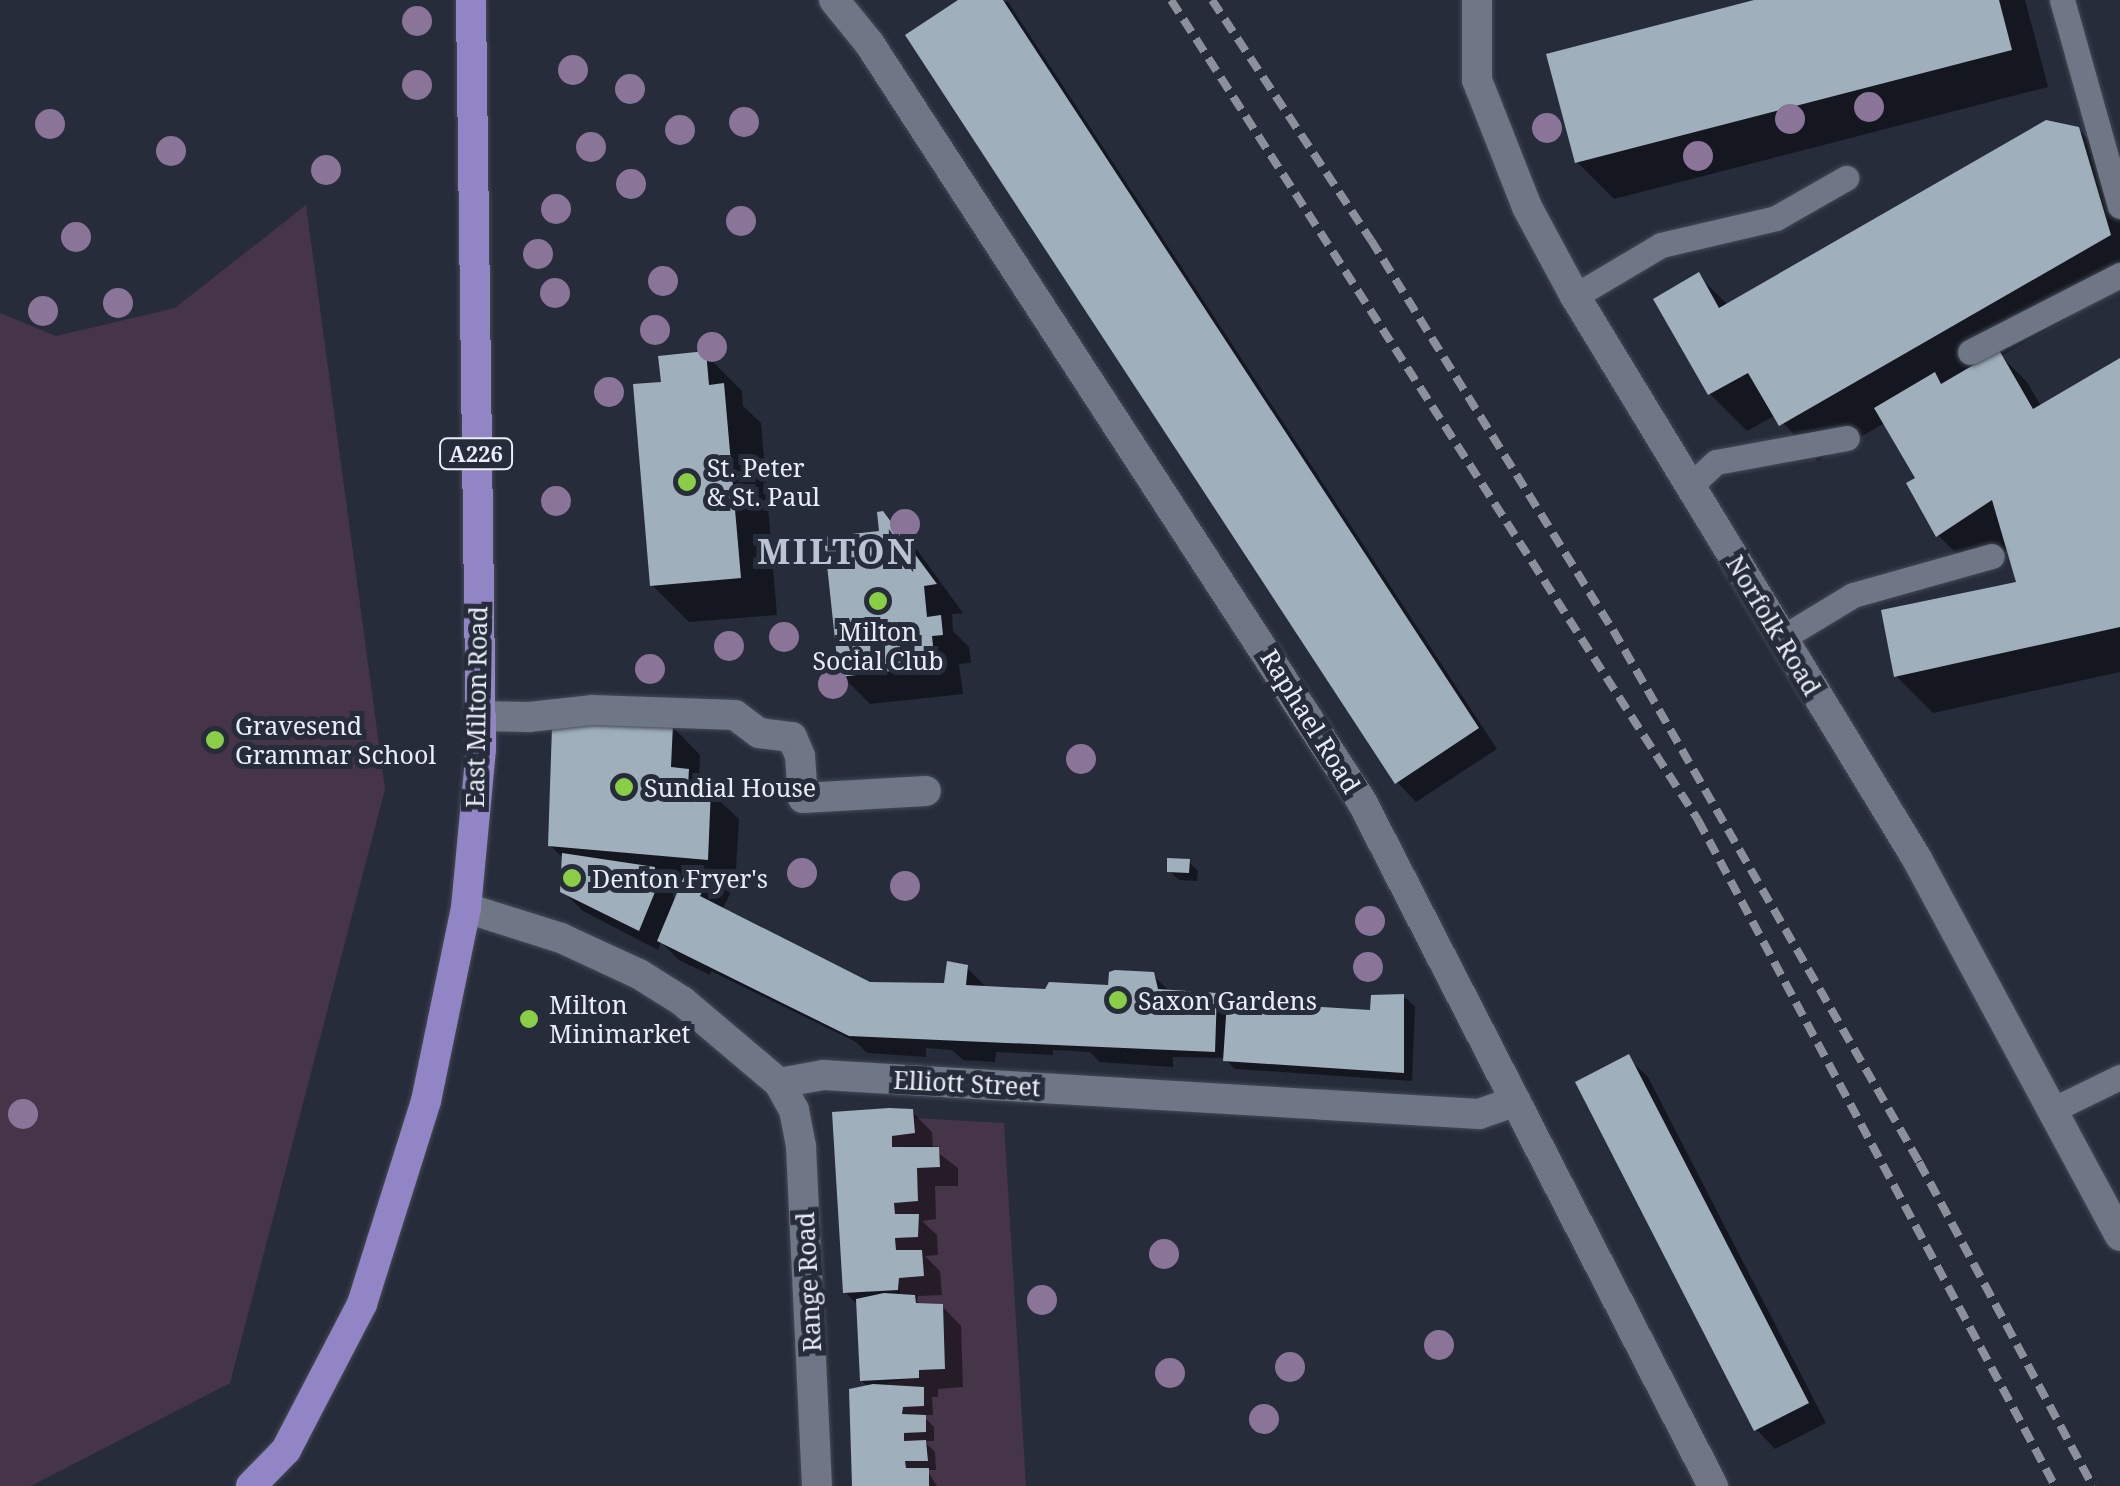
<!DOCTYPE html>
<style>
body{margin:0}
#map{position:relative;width:2120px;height:1486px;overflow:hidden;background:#272c3a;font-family:"Noto Serif",serif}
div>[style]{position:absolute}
.green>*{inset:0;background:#463549}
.shadow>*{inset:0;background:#0007}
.building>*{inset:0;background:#9fafbb}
.roads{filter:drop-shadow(0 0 2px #444954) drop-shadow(0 0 2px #444954)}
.lane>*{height:25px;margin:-12.5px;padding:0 12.5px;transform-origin:12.5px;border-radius:12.5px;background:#6f7685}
.street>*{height:30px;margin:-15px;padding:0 15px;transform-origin:15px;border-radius:15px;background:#6f7685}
.primary>*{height:30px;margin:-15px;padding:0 15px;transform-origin:15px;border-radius:15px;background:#9185c6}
.rail>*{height:8px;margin-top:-4px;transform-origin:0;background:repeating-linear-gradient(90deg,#8c909b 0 15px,transparent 0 23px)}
.trees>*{width:30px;height:30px;margin:-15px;border-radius:50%;background:#8a7598}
.dots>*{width:28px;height:28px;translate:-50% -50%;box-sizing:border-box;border:5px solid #272c3a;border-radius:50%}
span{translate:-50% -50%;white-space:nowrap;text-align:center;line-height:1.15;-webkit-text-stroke:10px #272c3a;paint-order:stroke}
.shield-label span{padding:2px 8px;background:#272c3a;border:2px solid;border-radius:8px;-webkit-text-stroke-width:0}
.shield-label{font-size:22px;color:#e9edf5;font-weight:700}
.poi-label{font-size:25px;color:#e9edf5}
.left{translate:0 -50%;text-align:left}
.street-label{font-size:25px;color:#e9edf5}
.district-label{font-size:35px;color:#bbc3d4;font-weight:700;letter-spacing:2.5px}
</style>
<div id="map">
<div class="green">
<div style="clip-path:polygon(306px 205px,385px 789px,230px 1383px,31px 1486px,0 1486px,0 313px,56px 336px,175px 308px)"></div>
<div style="clip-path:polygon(914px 1118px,1004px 1123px,1026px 1486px,928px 1486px,929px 1468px,906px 1468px,905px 1461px,928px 1460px,927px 1441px,904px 1441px,904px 1433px,926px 1432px,926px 1415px,902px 1414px,903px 1407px,924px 1406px,924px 1387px,887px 1385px,888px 1382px,919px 1378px,919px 1370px,945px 1366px,943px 1304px,916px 1303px,915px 1295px,900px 1294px,899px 1278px,923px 1276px,922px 1253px,896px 1250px,895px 1238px,918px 1236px,919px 1216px,895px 1214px,894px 1203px,918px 1201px,917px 1168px,940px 1167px,938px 1146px,892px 1147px,892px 1136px,915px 1133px)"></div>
</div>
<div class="shadow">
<div style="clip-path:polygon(963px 0,1008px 2px,1497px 749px,1416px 802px,1397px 782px)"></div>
<div style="clip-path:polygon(1764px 0,2025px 0,2048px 87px,1614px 199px,1577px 162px)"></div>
<div style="clip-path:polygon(2078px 129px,2116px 167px,2120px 182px,2120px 288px,2001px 356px,2027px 382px,2041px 406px,2120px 360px,2120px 672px,1933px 713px,1896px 676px,2019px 584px,2009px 549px,1975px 572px,1938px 535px,1919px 478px,1885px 423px,1818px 461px,1776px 415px,1747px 431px,1710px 394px,1656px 300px,1698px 275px,1729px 306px)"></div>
<div style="clip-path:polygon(705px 354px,742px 391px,743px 406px,761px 423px,777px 615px,689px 622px,652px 585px,663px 384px)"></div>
<div style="clip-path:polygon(882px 514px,912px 543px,963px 613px,952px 614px,953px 631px,969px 647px,971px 663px,959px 664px,963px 694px,870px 704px,842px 676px,882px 533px)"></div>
<div style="clip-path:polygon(evenodd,672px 726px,700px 755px,699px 782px,739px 819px,735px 887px,725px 886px,731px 892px,722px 910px,871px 987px,874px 982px,943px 986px,966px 967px,987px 988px,1047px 991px,1110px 988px,1153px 975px,1171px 993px,1217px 995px,1229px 1007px,1373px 1012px,1373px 998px,1406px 998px,1415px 1007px,1412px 1081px,1235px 1069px,1224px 1058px,1173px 1057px,1173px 1067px,1100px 1062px,1090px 1052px,1053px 1050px,1053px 1055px,996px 1052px,995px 1062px,963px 1060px,952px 1050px,926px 1048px,926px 1057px,867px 1053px,856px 1042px,711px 971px,710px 975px,679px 960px,661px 942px,658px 950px,583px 911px,563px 891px,563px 858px,550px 845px,672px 726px,665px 881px,686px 883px,675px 906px,672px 888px,665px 881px)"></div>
<div style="clip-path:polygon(1189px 862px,1198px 871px,1197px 881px,1179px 880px,1169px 871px)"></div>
<div style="clip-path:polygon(1628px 1058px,1648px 1077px,1826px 1423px,1775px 1449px,1756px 1429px)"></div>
<div style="clip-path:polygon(912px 1112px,932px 1132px,933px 1149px,958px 1168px,958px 1186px,935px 1186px,936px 1219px,922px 1221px,937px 1235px,938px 1255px,925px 1256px,940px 1271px,942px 1295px,918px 1296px,917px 1301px,922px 1306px,942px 1306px,961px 1326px,963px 1387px,938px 1389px,938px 1397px,932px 1397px,933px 1415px,922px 1415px,934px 1427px,934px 1441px,924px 1441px,935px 1452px,936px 1470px,927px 1470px,937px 1486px,855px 1486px,869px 1387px,862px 1381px,859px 1306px,845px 1292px,835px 1114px)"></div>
</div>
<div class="building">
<div style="clip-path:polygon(958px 0,1003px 0,1479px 728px,1395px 784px,905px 35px)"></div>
<div style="clip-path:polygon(1754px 0,1999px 0,2012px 50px,1575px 163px,1546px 54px)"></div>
<div style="clip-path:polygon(2046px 120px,2079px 127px,2111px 235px,1779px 426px,1748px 373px,1708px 395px,1653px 299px,1699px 272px,1719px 308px)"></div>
<div style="clip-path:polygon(1999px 350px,2033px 409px,2120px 358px,2120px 627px,1894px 677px,1881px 610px,2016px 582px,1992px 500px,1936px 537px,1906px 483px,1915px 478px,1874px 408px,1935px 372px,1941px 384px)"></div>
<div style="clip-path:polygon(706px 351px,709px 385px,724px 383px,741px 578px,650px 586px,633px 384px,661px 382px,658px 356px)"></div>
<div style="clip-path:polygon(883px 511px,937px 584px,924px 586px,927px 617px,941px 615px,943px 635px,932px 636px,935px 666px,839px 677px,824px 537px,879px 531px,877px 512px)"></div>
<div style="clip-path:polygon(558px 722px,673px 724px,671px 767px,689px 769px,688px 786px,711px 788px,708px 860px,548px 846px,552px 727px)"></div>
<div style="clip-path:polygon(562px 853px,655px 867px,655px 892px,639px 931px,560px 892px)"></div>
<div style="clip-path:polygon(1167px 858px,1190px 859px,1189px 873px,1167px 872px)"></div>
<div style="clip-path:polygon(700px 867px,712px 872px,700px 896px,870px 982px,944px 983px,947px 961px,968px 965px,966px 985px,1045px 989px,1049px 982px,1108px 985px,1109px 972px,1115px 970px,1154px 972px,1158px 989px,1217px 993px,1215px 1052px,849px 1036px,657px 941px,687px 869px)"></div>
<div style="clip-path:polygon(1404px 994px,1404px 1073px,1223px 1061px,1227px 1001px,1370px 1010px,1371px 995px)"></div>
<div style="clip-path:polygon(1629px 1054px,1809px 1403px,1754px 1431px,1575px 1082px)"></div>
<div style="clip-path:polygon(889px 1108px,913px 1109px,915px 1133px,892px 1136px,892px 1147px,939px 1147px,940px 1167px,917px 1168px,918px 1201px,894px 1203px,895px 1214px,919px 1214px,918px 1237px,895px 1238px,896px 1250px,922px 1250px,924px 1276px,899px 1278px,898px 1290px,843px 1293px,832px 1112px)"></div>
<div style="clip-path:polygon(884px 1293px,915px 1295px,916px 1303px,943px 1304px,945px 1369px,919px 1370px,919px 1378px,860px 1381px,856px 1299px)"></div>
<div style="clip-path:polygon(873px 1384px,924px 1387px,924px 1406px,903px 1407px,902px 1414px,926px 1415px,926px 1432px,904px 1433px,904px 1441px,926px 1440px,928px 1461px,905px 1461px,906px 1468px,929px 1468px,929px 1486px,852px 1486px,849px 1389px)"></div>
</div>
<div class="roads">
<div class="lane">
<div style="left:2062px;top:0;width:214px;rotate:74.3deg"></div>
<div style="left:1575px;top:296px;width:100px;rotate:-30.7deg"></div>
<div style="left:1661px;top:245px;width:118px;rotate:-13.2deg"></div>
<div style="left:1776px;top:218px;width:81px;rotate:-29.7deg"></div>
<div style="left:1970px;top:352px;width:169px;rotate:-27.2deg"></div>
<div style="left:1690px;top:486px;width:35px;rotate:-43deg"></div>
<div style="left:1716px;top:462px;width:133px;rotate:-10.4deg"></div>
<div style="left:1782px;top:638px;width:83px;rotate:-31.2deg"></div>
<div style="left:1853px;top:595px;width:144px;rotate:-15.7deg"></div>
<div style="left:2052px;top:1110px;width:76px;rotate:-25.9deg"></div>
</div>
<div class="street">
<div style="left:834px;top:0;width:55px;rotate:50.9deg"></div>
<div style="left:869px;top:43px;width:905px;rotate:56.99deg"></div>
<div style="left:1362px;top:802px;width:769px;rotate:62.84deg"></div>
<div style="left:1477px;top:0;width:80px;rotate:90deg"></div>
<div style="left:1477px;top:80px;width:136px;rotate:68.5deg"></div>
<div style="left:1527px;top:207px;width:101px;rotate:61.7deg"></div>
<div style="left:1575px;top:296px;width:659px;rotate:58.72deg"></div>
<div style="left:1917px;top:859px;width:428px;rotate:61.7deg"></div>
<div style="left:479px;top:716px;width:50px;rotate:1.1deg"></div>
<div style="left:529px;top:717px;width:63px;rotate:-6.3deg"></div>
<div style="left:592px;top:710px;width:143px;rotate:2deg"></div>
<div style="left:735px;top:715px;width:30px;rotate:37deg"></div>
<div style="left:759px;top:733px;width:33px;rotate:7deg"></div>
<div style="left:792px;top:737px;width:21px;rotate:67deg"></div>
<div style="left:800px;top:756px;width:42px;rotate:85.9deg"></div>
<div style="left:803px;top:798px;width:123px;rotate:-3.3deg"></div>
<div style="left:466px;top:908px;width:100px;rotate:17.5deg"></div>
<div style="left:561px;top:938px;width:86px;rotate:24.8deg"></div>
<div style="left:639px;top:974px;width:51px;rotate:32.1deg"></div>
<div style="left:682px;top:1001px;width:127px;rotate:40.2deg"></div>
<div style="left:779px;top:1083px;width:31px;rotate:61deg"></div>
<div style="left:794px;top:1110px;width:38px;rotate:79deg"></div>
<div style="left:801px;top:1147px;width:339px;rotate:87.3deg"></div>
<div style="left:779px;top:1083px;width:45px;rotate:-10.3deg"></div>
<div style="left:823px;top:1075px;width:657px;rotate:3.4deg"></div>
<div style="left:1479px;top:1114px;width:39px;rotate:-19deg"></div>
</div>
<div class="primary">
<div style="left:251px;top:1486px;width:50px;rotate:-45.8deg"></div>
<div style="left:286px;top:1450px;width:165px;rotate:-62.5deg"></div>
<div style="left:362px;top:1304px;width:213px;rotate:-72.5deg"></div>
<div style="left:426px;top:1101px;width:197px;rotate:-78.3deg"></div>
<div style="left:466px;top:908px;width:161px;rotate:-84.6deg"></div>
<div style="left:481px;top:748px;width:748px;rotate:-90.77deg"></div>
</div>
</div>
<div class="rail">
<div style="left:1171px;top:0;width:975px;rotate:57.27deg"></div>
<div style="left:1698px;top:820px;width:756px;rotate:61.81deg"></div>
<div style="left:1212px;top:0;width:288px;rotate:56.5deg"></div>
<div style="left:1371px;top:240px;width:459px;rotate:58.2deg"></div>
<div style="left:1613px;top:630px;width:614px;rotate:60.09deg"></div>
<div style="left:1919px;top:1162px;width:368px;rotate:61.8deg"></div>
</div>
<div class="trees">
<div style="left:417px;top:21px"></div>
<div style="left:573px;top:70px"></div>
<div style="left:417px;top:85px"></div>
<div style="left:630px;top:89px"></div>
<div style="left:1869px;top:107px"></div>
<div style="left:1790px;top:119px"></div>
<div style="left:744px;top:122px"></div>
<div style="left:50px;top:124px"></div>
<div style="left:1547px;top:128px"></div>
<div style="left:680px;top:130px"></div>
<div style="left:591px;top:147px"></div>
<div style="left:171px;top:151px"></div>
<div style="left:1698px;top:156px"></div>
<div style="left:326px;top:170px"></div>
<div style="left:631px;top:184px"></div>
<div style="left:556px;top:209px"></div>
<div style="left:741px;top:221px"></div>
<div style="left:76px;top:237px"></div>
<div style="left:538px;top:254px"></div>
<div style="left:663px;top:281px"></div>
<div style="left:555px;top:293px"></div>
<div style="left:118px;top:303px"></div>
<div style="left:43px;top:311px"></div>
<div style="left:655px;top:330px"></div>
<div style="left:712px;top:347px"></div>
<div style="left:609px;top:392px"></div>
<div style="left:556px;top:501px"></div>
<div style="left:905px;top:524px"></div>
<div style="left:784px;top:637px"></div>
<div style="left:729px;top:646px"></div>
<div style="left:650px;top:669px"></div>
<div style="left:833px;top:684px"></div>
<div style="left:1081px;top:759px"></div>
<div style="left:802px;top:873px"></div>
<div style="left:905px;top:886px"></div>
<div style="left:1370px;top:921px"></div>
<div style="left:1368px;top:967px"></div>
<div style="left:23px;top:1114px"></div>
<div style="left:1164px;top:1254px"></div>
<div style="left:1042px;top:1300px"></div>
<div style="left:1439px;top:1345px"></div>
<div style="left:1290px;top:1367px"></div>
<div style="left:1170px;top:1373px"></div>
<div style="left:1264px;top:1419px"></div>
</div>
<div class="dots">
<div style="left:687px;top:482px;background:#8ace48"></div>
<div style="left:878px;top:601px;background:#8ace48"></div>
<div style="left:215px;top:740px;background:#8ace48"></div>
<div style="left:624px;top:787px;background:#8ace48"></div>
<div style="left:572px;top:878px;background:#8ace48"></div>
<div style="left:1118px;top:1000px;background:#8ace48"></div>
<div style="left:529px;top:1019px;background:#8ace48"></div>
</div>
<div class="shield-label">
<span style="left:476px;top:454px">A226</span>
</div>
<div class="poi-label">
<span class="left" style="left:707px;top:482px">St. Peter<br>&amp; St. Paul</span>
<span style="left:878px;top:646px">Milton<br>Social Club</span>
<span class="left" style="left:235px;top:740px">Gravesend<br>Grammar School</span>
<span class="left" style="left:644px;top:787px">Sundial House</span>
<span class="left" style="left:592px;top:878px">Denton Fryer's</span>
<span class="left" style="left:1138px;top:1000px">Saxon Gardens</span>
<span class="left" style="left:549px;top:1019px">Milton<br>Minimarket</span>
</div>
<div class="street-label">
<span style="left:1774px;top:625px;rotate:59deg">Norfolk Road</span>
<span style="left:476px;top:707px;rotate:-89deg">East Milton Road</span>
<span style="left:1311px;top:721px;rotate:58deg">Raphael Road</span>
<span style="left:967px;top:1083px;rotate:3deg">Elliott Street</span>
<span style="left:808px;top:1282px;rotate:-93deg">Range Road</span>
</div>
<div class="district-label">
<span style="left:837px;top:551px">MILTON</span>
</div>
</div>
